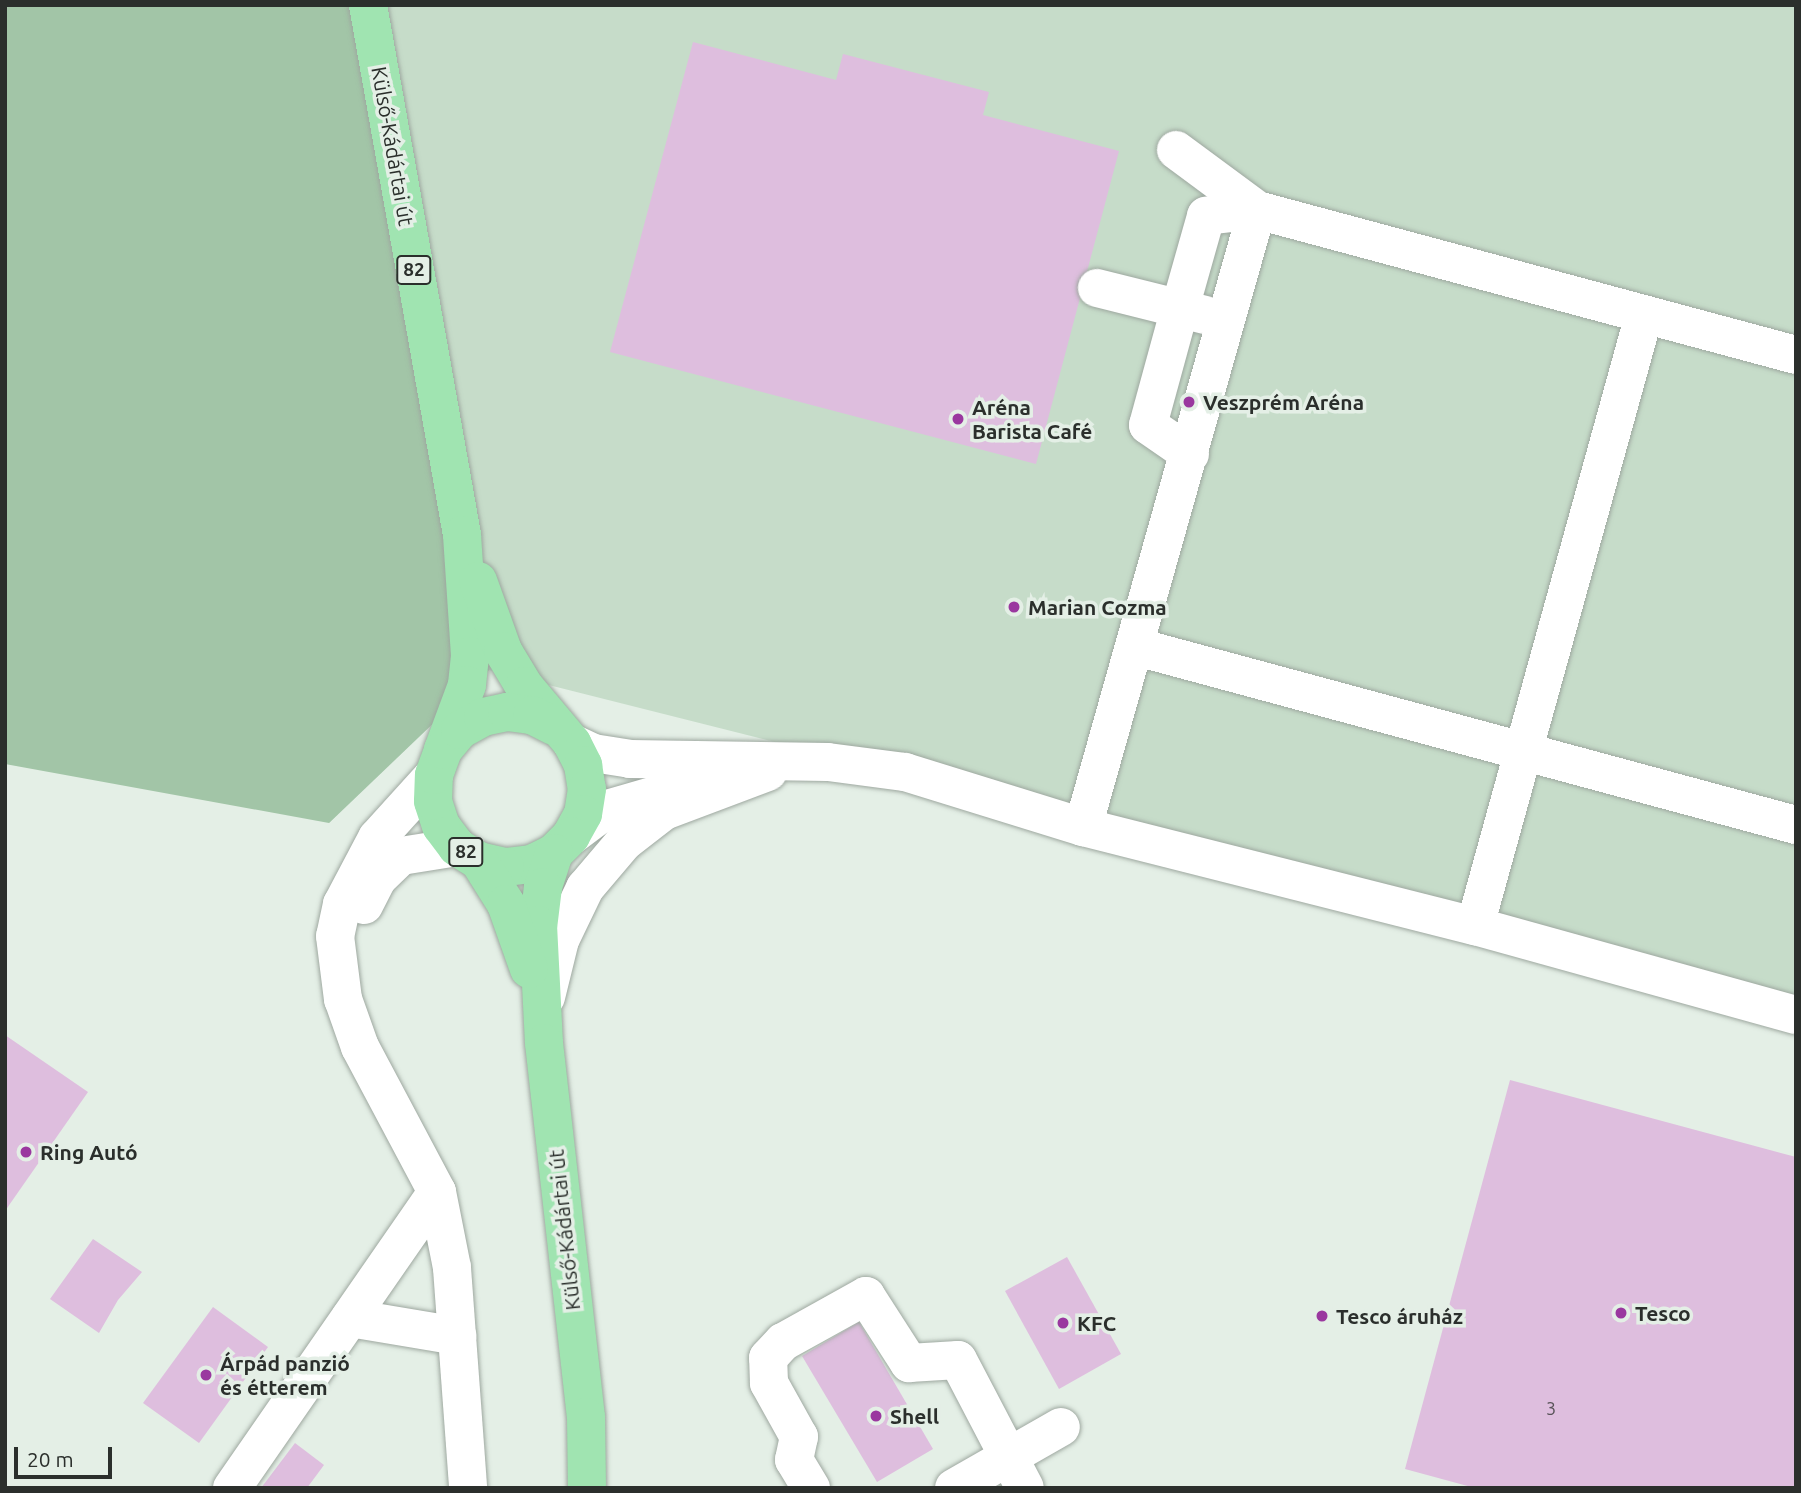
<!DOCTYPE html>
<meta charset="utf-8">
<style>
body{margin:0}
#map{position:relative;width:1801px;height:1493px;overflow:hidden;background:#e4efe6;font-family:Ubuntu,sans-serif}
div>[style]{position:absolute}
.green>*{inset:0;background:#c6dcc9}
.forest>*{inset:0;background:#a2c5a7}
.building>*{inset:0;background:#debede}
.roads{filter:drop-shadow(0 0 2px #9ea8a0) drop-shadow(0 0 2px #9ea8a0)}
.minor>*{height:38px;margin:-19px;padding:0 19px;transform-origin:19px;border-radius:19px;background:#fff}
.major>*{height:38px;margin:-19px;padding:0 19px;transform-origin:19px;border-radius:19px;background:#a0e4b1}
.dots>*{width:19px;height:19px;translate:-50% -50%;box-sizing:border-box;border:4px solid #e4efe6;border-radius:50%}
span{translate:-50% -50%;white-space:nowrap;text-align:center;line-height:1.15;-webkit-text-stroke:7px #e4efe6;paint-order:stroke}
.number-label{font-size:18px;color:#585358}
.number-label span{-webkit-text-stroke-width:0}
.shield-label span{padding:2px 5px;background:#e4efe6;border:2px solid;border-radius:5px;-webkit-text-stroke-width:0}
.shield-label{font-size:19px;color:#2b2f2c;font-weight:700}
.street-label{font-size:21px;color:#2b2f2c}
.poi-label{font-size:21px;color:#2b2f2c;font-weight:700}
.left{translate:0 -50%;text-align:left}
.frame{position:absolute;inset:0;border:7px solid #2b2f2c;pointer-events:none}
.scale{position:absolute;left:14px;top:1447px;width:98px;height:32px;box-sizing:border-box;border:4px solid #2b2f2c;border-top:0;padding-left:9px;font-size:21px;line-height:24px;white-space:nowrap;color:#2b2f2c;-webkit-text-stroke:5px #e4efe6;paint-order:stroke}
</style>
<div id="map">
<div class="green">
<div style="clip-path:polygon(137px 5px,1796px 5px,1796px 999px,489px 670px,329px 823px)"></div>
</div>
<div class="forest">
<div style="clip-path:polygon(5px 5px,371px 5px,434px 335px,489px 670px,329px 823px,5px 764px)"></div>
</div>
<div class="building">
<div style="clip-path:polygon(693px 42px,836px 80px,843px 54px,989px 92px,983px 115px,1119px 151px,1036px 464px,610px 352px)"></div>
<div style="clip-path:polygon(5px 1035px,88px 1092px,5px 1211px)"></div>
<div style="clip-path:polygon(1510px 1080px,1796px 1157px,1796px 1488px,1475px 1488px,1405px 1469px)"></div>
<div style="clip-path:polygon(93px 1239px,142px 1272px,118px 1300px,99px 1333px,50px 1299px)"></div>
<div style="clip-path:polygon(1067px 1257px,1121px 1354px,1059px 1389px,1005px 1291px)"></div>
<div style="clip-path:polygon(213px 1307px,268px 1347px,199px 1443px,143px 1403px)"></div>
<div style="clip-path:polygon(859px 1322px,933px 1449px,877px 1482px,802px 1356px)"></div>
<div style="clip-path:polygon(295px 1443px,324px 1465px,307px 1488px,261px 1488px)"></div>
</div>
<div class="roads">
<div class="minor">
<div style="left:1176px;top:150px;width:101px;rotate:36.5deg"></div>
<div style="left:1097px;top:288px;width:111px;rotate:14deg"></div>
<div style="left:1190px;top:454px;width:51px;rotate:-145.4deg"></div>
<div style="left:1148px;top:425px;width:121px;rotate:-74.7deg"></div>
<div style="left:1180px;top:308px;width:96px;rotate:-74.2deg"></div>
<div style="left:1206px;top:216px;width:51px;rotate:-6.7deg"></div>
<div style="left:1137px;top:647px;width:683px;rotate:15.12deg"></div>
<div style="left:572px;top:743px;width:23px;rotate:25deg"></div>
<div style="left:593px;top:753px;width:37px;rotate:9deg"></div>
<div style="left:630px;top:759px;width:198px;rotate:0.9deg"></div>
<div style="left:828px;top:762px;width:78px;rotate:7.4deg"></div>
<div style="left:905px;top:772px;width:186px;rotate:17.2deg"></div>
<div style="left:1083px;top:827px;width:404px;rotate:14.2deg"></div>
<div style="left:1475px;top:926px;width:333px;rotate:15.5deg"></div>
<div style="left:434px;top:775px;width:85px;rotate:132.1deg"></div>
<div style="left:377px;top:838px;width:75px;rotate:117.9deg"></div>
<div style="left:342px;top:904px;width:33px;rotate:102deg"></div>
<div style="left:335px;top:936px;width:64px;rotate:82.8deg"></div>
<div style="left:343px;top:999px;width:51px;rotate:70.5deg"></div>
<div style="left:360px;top:1047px;width:164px;rotate:62deg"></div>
<div style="left:437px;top:1192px;width:77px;rotate:78.8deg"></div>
<div style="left:452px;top:1268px;width:221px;rotate:85.8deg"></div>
<div style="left:1083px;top:827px;width:641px;rotate:-74.25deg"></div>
<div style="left:1257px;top:210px;width:558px;rotate:15.06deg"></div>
<div style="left:571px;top:836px;width:45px;rotate:-36.9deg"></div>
<div style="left:607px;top:809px;width:82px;rotate:-16.2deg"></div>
<div style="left:364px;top:905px;width:30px;rotate:-63deg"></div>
<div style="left:378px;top:878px;width:32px;rotate:-44deg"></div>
<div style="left:401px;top:856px;width:57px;rotate:-9.1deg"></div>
<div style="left:1475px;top:926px;width:634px;rotate:-74.54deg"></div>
<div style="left:546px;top:997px;width:59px;rotate:-76.2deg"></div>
<div style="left:560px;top:940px;width:58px;rotate:-64.3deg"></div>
<div style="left:585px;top:888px;width:60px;rotate:-49.7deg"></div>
<div style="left:624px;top:842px;width:51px;rotate:-37.8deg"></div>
<div style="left:664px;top:811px;width:111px;rotate:-20.6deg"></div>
<div style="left:350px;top:1318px;width:109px;rotate:9.5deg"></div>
<div style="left:232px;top:1488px;width:360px;rotate:-55.3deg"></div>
<div style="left:811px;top:1488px;width:33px;rotate:-121deg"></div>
<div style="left:794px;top:1460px;width:24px;rotate:-78deg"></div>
<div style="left:799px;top:1437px;width:62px;rotate:-119.1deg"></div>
<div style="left:769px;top:1383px;width:25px;rotate:-92deg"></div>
<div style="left:768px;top:1358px;width:22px;rotate:-47deg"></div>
<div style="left:783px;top:1342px;width:95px;rotate:-29deg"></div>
<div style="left:866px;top:1296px;width:80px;rotate:57.3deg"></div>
<div style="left:909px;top:1363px;width:49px;rotate:-3.5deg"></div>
<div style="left:958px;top:1360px;width:144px;rotate:62.4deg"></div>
<div style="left:954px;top:1488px;width:123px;rotate:-29.7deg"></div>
</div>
<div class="major">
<div style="left:368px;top:5px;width:538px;rotate:79.94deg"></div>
<div style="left:462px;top:535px;width:121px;rotate:86.2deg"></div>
<div style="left:470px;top:656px;width:29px;rotate:96deg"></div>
<div style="left:467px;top:685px;width:69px;rotate:110.3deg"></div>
<div style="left:478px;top:581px;width:74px;rotate:70.3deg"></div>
<div style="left:503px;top:651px;width:41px;rotate:59deg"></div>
<div style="left:524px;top:686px;width:75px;rotate:49.9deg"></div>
<div style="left:572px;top:743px;width:25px;rotate:63deg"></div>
<div style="left:583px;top:765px;width:24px;rotate:81deg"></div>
<div style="left:587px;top:789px;width:25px;rotate:99deg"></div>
<div style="left:583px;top:814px;width:25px;rotate:119deg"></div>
<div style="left:571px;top:836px;width:24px;rotate:135deg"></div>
<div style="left:554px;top:853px;width:25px;rotate:154deg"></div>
<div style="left:531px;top:864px;width:26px;rotate:173deg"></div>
<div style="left:505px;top:867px;width:27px;rotate:-167deg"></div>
<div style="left:479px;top:861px;width:26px;rotate:-148deg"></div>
<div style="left:457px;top:847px;width:26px;rotate:-127deg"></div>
<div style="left:441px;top:826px;width:26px;rotate:-108deg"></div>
<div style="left:433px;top:801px;width:26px;rotate:-88deg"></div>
<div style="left:434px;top:775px;width:27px;rotate:-70deg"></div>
<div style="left:443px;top:750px;width:26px;rotate:-50deg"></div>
<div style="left:460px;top:730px;width:26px;rotate:-29deg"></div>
<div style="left:483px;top:717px;width:25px;rotate:-12deg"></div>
<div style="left:507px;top:712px;width:25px;rotate:7deg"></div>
<div style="left:532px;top:715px;width:25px;rotate:27deg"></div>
<div style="left:554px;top:853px;width:36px;rotate:108deg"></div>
<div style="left:543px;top:887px;width:38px;rotate:97deg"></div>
<div style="left:538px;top:925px;width:118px;rotate:87.1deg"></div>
<div style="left:544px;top:1043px;width:376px;rotate:83.6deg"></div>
<div style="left:586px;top:1417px;width:71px;rotate:89.2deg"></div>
<div style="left:479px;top:861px;width:51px;rotate:57.9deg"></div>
<div style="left:506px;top:904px;width:69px;rotate:70.5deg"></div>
</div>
</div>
<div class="dots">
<div style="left:1189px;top:402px;background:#9a389f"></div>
<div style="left:958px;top:419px;background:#9a389f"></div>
<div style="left:1014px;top:607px;background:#9a389f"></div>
<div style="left:26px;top:1152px;background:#9a389f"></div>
<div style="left:1621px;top:1313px;background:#9a389f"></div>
<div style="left:1322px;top:1316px;background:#9a389f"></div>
<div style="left:1063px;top:1323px;background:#9a389f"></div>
<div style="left:206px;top:1375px;background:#9a389f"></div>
<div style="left:876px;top:1416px;background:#9a389f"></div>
</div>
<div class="number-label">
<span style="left:1551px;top:1408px">3</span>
</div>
<div class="shield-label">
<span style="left:414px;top:270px">82</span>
<span style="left:466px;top:852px">82</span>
</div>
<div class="street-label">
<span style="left:393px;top:146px;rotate:80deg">Külső-Kádártai út</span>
<span style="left:564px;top:1230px;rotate:-96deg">Külső-Kádártai út</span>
</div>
<div class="poi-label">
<span class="left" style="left:1203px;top:402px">Veszprém Aréna</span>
<span class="left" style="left:972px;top:419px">Aréna<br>Barista Café</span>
<span class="left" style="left:1028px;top:607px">Marian Cozma</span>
<span class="left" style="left:40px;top:1152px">Ring Autó</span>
<span class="left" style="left:1635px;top:1313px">Tesco</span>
<span class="left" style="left:1336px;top:1316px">Tesco áruház</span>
<span class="left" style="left:1077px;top:1323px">KFC</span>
<span class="left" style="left:220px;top:1375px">Árpád panzió<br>és étterem</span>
<span class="left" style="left:890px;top:1416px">Shell</span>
</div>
<div class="frame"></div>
<div class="scale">20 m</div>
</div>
